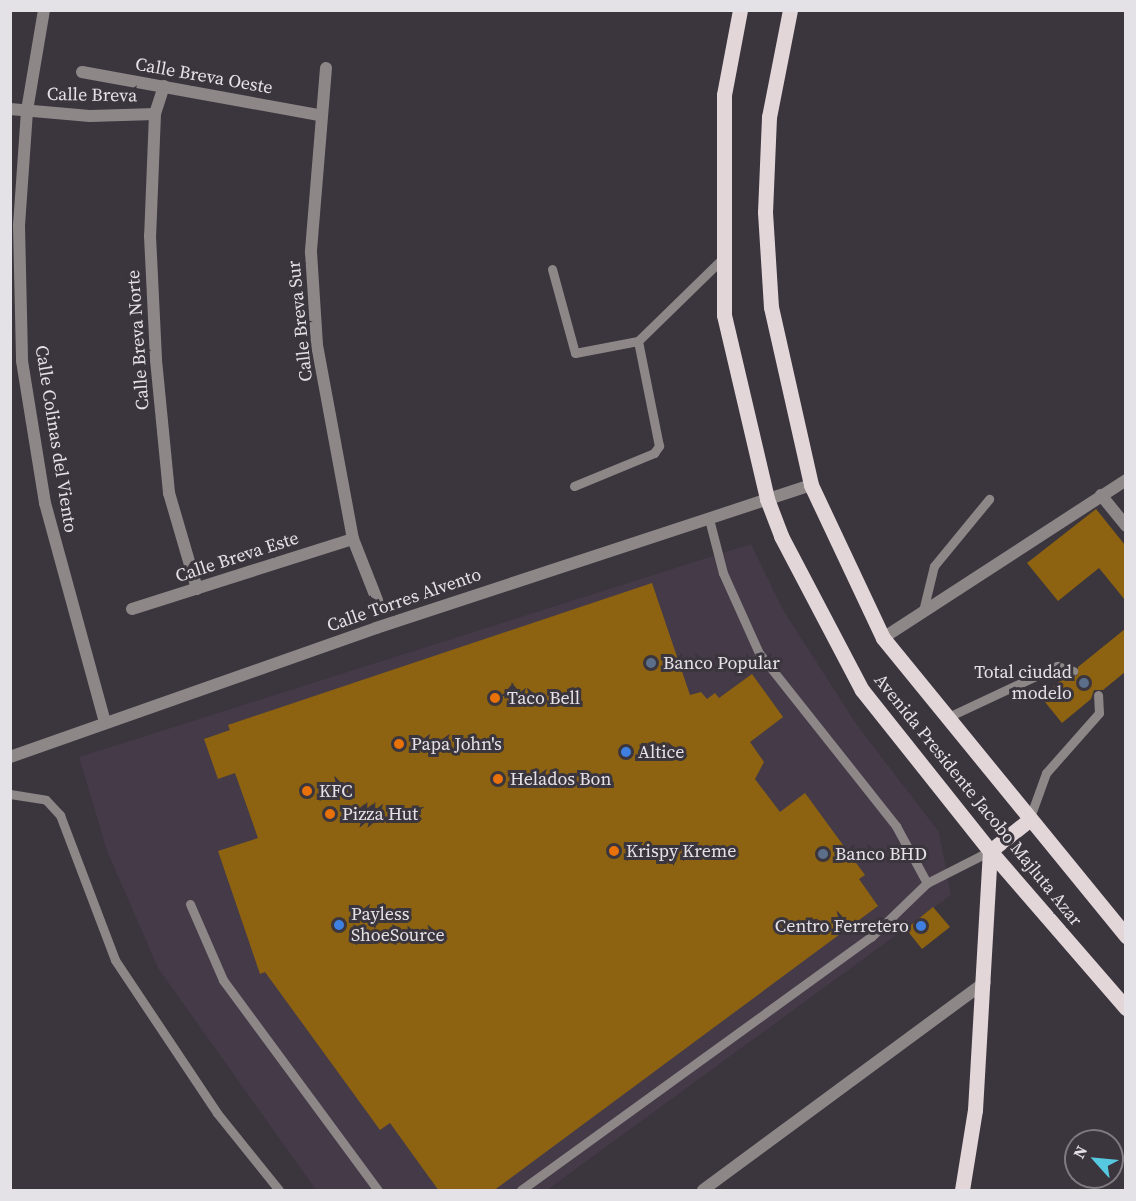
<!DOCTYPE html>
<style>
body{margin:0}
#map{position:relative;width:1136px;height:1201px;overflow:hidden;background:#3b353d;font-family:"Source Serif 4",serif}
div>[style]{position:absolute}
.built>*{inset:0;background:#443a48}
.building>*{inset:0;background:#8d6311}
.service>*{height:9px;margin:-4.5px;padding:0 4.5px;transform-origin:4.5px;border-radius:4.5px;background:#8d8788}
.minor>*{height:12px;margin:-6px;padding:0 6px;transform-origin:6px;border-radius:6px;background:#8d8788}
.primary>*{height:15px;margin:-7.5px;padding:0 7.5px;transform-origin:7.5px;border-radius:7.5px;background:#e2d6d9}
.dots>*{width:16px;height:16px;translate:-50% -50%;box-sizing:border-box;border:3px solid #3b353d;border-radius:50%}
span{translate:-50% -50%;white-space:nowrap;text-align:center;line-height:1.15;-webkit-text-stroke:6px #3b353d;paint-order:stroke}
.street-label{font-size:18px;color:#e5e2e7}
.poi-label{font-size:18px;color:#e5e2e7}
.left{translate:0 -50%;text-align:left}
.right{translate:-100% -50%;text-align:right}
.frame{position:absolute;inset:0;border:12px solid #e5e2e7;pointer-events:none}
.north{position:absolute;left:1064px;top:1129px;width:60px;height:60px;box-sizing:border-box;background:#3b353d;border:2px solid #7f7a81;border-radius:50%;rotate:297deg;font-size:16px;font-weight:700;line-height:24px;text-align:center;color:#e5e2e7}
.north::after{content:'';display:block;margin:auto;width:21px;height:27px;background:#56c9e0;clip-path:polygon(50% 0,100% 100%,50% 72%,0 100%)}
</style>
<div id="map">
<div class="built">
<div style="clip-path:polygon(751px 544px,783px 610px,857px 725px,939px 832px,951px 895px,547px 1190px,316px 1190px,158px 968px,107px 851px,79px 757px)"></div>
</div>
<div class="building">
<div style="clip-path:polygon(1096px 509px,1125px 545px,1125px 600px,1099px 568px,1058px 601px,1027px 563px)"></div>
<div style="clip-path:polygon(652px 583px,690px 695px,701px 692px,707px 699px,715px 693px,719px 698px,752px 674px,783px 717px,750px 742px,764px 762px,755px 779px,780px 812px,805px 793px,865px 875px,859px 879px,878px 906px,493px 1191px,439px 1191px,390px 1123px,380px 1130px,265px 972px,260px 974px,218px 851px,258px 838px,235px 773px,218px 779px,204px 739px,230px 730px,228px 725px)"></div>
<div style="clip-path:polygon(1125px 629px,1125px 672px,1103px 690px,1094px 690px,1091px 699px,1062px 723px,1041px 697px,1066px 676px,1077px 676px,1078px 667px)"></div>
<div style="clip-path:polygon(933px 907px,950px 927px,922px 949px,906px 929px)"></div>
</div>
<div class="service">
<div style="left:552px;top:269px;width:87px;rotate:74.7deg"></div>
<div style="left:575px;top:353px;width:64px;rotate:-10.8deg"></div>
<div style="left:574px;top:486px;width:87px;rotate:-22.4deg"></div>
<div style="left:654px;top:453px;width:9px;rotate:-54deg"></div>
<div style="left:659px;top:446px;width:107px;rotate:-101.3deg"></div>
<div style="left:638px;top:341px;width:116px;rotate:-44.3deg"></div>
<div style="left:709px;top:519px;width:56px;rotate:75.5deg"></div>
<div style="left:723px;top:573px;width:88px;rotate:65.8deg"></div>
<div style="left:759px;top:653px;width:221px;rotate:51.6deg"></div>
<div style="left:896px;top:826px;width:65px;rotate:61.5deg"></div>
<div style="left:923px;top:611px;width:46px;rotate:-76.3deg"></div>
<div style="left:934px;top:566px;width:87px;rotate:-50.6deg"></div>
<div style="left:946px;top:718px;width:123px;rotate:-25.1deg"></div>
<div style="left:1057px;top:666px;width:17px;rotate:17deg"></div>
<div style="left:10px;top:794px;width:36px;rotate:9deg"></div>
<div style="left:46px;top:800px;width:21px;rotate:47deg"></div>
<div style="left:60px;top:815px;width:155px;rotate:69.2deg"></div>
<div style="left:115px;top:960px;width:184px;rotate:56.3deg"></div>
<div style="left:217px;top:1113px;width:99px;rotate:51.2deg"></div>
<div style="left:1029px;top:820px;width:50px;rotate:-70.1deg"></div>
<div style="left:1046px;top:773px;width:80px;rotate:-48.5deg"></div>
<div style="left:1099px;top:713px;width:18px;rotate:-93deg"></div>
<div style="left:190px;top:904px;width:83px;rotate:66.5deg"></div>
<div style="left:223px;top:980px;width:261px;rotate:53.6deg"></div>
<div style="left:521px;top:1190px;width:432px;rotate:-35.9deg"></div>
<div style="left:871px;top:937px;width:78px;rotate:-44deg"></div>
<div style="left:927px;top:883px;width:71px;rotate:-26.9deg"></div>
</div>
<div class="minor">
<div style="left:44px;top:10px;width:102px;rotate:99.6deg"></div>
<div style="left:27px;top:111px;width:115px;rotate:94deg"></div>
<div style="left:19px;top:226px;width:135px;rotate:88.7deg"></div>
<div style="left:22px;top:361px;width:144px;rotate:80.8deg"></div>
<div style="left:45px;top:503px;width:228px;rotate:74.7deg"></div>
<div style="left:326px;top:68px;width:185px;rotate:94.7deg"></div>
<div style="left:311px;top:252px;width:93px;rotate:86.3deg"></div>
<div style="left:317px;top:345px;width:197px;rotate:79.5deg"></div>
<div style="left:353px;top:539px;width:66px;rotate:68.5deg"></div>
<div style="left:82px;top:72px;width:241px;rotate:10.3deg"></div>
<div style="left:164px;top:86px;width:29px;rotate:108deg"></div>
<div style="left:155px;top:114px;width:122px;rotate:92.3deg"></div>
<div style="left:150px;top:236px;width:124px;rotate:87.2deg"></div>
<div style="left:156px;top:360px;width:134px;rotate:84.4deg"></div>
<div style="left:169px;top:493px;width:100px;rotate:73.7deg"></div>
<div style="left:10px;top:109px;width:80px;rotate:5deg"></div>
<div style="left:90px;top:116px;width:65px;rotate:-1.8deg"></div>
<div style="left:1101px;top:495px;width:40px;rotate:51deg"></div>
<div style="left:132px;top:609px;width:232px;rotate:-17.6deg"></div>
<div style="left:883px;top:638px;width:290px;rotate:-33deg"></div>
<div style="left:10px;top:757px;width:388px;rotate:-19.4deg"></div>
<div style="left:376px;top:628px;width:458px;rotate:-18.2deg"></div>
<div style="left:703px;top:1190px;width:350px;rotate:-36.4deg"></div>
</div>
<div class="primary">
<div style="left:740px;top:10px;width:86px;rotate:100.7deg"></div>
<div style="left:724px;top:95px;width:220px;rotate:90deg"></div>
<div style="left:724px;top:315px;width:189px;rotate:76.8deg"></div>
<div style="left:767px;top:499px;width:40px;rotate:69deg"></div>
<div style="left:781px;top:536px;width:174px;rotate:62.3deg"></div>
<div style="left:862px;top:690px;width:206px;rotate:51.5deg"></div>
<div style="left:990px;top:851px;width:208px;rotate:49.1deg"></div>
<div style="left:790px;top:10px;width:109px;rotate:101.1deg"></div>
<div style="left:769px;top:117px;width:95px;rotate:92.4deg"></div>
<div style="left:765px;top:212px;width:95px;rotate:86.4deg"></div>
<div style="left:771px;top:307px;width:182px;rotate:77.3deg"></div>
<div style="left:811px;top:485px;width:169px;rotate:64.8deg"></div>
<div style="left:883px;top:638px;width:385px;rotate:50.8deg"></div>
<div style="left:962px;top:1190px;width:81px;rotate:-80.8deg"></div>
<div style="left:975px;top:1110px;width:259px;rotate:-86.7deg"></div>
<div style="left:990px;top:851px;width:50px;rotate:-38.5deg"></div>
</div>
<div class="dots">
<div style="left:651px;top:663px;background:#5c6f8a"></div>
<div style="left:1084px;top:683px;background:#5c6f8a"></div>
<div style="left:495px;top:698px;background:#e8710a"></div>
<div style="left:399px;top:744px;background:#e8710a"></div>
<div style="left:626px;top:752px;background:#3f7fe0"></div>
<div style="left:498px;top:779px;background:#e8710a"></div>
<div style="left:307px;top:791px;background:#e8710a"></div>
<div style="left:330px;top:814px;background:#e8710a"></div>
<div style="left:614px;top:851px;background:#e8710a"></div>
<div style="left:823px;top:854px;background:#5c6f8a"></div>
<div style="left:339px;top:925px;background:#3f7fe0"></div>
<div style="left:921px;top:926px;background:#3f7fe0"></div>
</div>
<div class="street-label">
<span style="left:204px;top:76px;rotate:10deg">Calle Breva Oeste</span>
<span style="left:92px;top:95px;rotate:1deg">Calle Breva</span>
<span style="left:300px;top:321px;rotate:-96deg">Calle Breva Sur</span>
<span style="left:138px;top:340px;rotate:-94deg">Calle Breva Norte</span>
<span style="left:56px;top:439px;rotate:81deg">Calle Colinas del Viento</span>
<span style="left:237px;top:557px;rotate:-18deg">Calle Breva Este</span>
<span style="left:404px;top:600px;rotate:-19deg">Calle Torres Alvento</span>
<span style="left:978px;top:800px;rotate:51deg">Avenida Presidente Jacobo Majluta Azar</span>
</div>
<div class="poi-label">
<span class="left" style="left:663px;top:663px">Banco Popular</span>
<span class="right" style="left:1072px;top:683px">Total ciudad<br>modelo</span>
<span class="left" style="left:507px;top:698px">Taco Bell</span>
<span class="left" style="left:411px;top:744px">Papa John's</span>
<span class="left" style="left:638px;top:752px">Altice</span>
<span class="left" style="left:510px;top:779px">Helados Bon</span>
<span class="left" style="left:319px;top:791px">KFC</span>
<span class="left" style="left:342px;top:814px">Pizza Hut</span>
<span class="left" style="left:626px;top:851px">Krispy Kreme</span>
<span class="left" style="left:835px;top:854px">Banco BHD</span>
<span class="left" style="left:351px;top:925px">Payless<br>ShoeSource</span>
<span class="right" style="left:909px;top:926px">Centro Ferretero</span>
</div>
<div class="frame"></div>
<div class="north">N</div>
</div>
